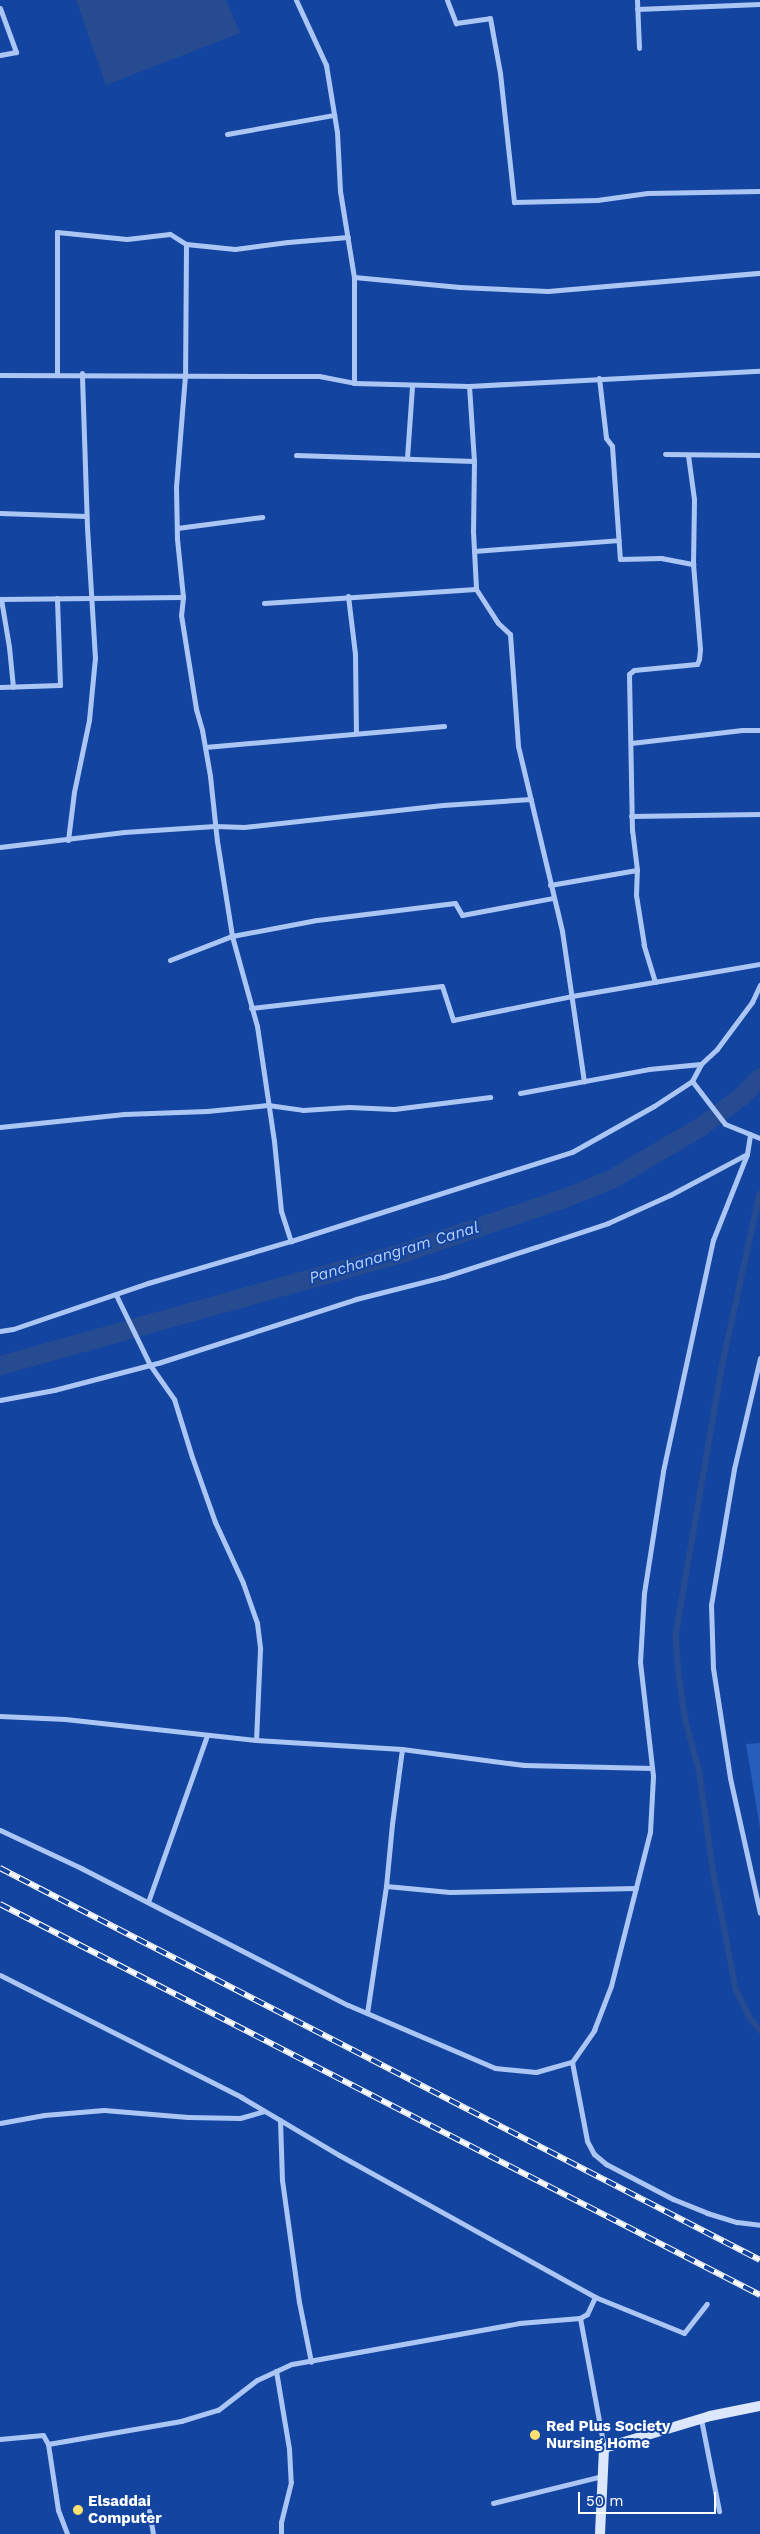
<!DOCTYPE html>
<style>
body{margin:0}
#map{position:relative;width:760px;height:2534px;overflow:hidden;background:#1345a0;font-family:"Work Sans",sans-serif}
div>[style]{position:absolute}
.green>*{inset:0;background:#265ebe}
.water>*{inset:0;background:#274b90}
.stream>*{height:5.5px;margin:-2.75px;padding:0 2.75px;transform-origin:2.75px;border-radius:2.75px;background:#274b90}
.canal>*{height:19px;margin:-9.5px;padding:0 9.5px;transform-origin:9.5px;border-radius:9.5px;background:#274b90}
.street>*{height:5px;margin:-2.5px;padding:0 2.5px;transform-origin:2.5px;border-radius:2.5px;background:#abc6f5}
.secondary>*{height:10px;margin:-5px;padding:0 5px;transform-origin:5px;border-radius:5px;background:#dce7fd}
.rail>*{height:5.5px;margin-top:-2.75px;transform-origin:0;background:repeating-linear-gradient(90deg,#1345a0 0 11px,#fff 0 22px);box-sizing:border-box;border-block:1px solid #fff}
.dots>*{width:14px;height:14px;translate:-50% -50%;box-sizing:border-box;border:2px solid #1345a0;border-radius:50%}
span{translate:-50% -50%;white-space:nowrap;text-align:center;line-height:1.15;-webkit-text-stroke:4px #1345a0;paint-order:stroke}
.poi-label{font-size:15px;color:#fff;font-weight:700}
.left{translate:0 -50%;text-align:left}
.water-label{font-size:16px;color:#b8d1fb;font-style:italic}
.scale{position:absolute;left:578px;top:2492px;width:138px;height:22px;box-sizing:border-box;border:2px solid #fff;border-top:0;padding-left:6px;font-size:15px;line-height:18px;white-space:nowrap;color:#fff;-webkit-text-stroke:4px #1345a0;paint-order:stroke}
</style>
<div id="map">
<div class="green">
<div style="clip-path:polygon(760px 1743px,760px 1828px,746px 1744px)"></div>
</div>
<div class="water">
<div style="clip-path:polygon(76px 0,226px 0,240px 33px,106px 85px)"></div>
</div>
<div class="stream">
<div style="left:760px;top:1194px;width:173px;rotate:102.3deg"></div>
<div style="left:723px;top:1363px;width:276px;rotate:99.8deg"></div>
<div style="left:676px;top:1635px;width:40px;rotate:85.7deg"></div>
<div style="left:679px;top:1675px;width:48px;rotate:81.5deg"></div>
<div style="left:686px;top:1722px;width:53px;rotate:74.6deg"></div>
<div style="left:700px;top:1773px;width:97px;rotate:82.3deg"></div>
<div style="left:713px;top:1869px;width:122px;rotate:79.1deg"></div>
<div style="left:736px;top:1989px;width:32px;rotate:64deg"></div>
<div style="left:750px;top:2018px;width:16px;rotate:50deg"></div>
</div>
<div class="canal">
<div style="left:0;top:1365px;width:423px;rotate:-15.6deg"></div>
<div style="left:407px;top:1251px;width:163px;rotate:-18.7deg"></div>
<div style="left:561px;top:1199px;width:54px;rotate:-21.8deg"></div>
<div style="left:611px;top:1179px;width:104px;rotate:-30.5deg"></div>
<div style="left:701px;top:1126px;width:50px;rotate:-36.9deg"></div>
<div style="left:741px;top:1096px;width:27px;rotate:-45deg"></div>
</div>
<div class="street">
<div style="left:296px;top:0;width:72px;rotate:65.2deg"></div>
<div style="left:326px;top:65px;width:68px;rotate:80.7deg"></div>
<div style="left:337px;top:132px;width:59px;rotate:87.1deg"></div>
<div style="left:340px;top:191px;width:87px;rotate:80.8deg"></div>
<div style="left:354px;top:277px;width:106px;rotate:90deg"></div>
<div style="left:447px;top:0;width:25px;rotate:69deg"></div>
<div style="left:456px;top:23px;width:34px;rotate:-8deg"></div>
<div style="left:490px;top:18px;width:56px;rotate:79.7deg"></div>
<div style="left:500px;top:73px;width:130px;rotate:83.8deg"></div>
<div style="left:514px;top:202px;width:83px;rotate:-1.4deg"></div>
<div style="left:597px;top:200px;width:51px;rotate:-7.8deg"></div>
<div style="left:648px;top:193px;width:112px;rotate:-1deg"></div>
<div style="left:637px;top:0;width:48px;rotate:87.6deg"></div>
<div style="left:0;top:8px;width:47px;rotate:70deg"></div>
<div style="left:16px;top:52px;width:16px;rotate:169deg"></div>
<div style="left:637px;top:9px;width:123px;rotate:-2.3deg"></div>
<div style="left:227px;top:134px;width:109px;rotate:-10.1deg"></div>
<div style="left:186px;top:244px;width:131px;rotate:90.4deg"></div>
<div style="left:185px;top:375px;width:112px;rotate:94.6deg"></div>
<div style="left:176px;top:487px;width:52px;rotate:88.9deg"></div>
<div style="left:177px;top:539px;width:58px;rotate:84.1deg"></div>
<div style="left:183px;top:597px;width:18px;rotate:96deg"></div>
<div style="left:181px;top:615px;width:95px;rotate:80.9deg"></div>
<div style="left:196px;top:709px;width:22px;rotate:74deg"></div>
<div style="left:202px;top:730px;width:47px;rotate:80.1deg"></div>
<div style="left:210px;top:776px;width:65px;rotate:83.9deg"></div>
<div style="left:217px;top:841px;width:96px;rotate:81deg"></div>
<div style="left:232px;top:936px;width:93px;rotate:74.5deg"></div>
<div style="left:257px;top:1026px;width:116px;rotate:81.6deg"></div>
<div style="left:274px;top:1141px;width:70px;rotate:84.3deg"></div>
<div style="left:281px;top:1211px;width:32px;rotate:72deg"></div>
<div style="left:354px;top:277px;width:106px;rotate:5.4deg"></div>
<div style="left:460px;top:287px;width:88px;rotate:2.6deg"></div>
<div style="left:548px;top:291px;width:213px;rotate:-4.9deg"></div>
<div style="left:57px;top:374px;width:142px;rotate:-90deg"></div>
<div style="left:57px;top:232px;width:70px;rotate:5.7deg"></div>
<div style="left:127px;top:239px;width:43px;rotate:-6.6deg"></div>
<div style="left:170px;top:234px;width:19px;rotate:32deg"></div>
<div style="left:186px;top:244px;width:49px;rotate:5.8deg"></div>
<div style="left:235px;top:249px;width:53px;rotate:-7.5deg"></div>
<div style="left:288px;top:242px;width:60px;rotate:-4.8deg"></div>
<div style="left:0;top:375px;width:319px;rotate:0.2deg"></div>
<div style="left:319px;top:376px;width:36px;rotate:11deg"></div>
<div style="left:354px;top:383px;width:115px;rotate:1.5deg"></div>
<div style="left:469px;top:386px;width:291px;rotate:-3deg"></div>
<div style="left:599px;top:378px;width:60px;rotate:83.3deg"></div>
<div style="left:606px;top:438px;width:10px;rotate:53deg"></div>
<div style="left:612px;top:446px;width:113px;rotate:86deg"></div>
<div style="left:620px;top:559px;width:41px;rotate:-1.4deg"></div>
<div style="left:661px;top:558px;width:33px;rotate:11deg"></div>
<div style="left:469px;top:386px;width:75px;rotate:86.2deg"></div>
<div style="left:474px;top:461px;width:70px;rotate:90.8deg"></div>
<div style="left:473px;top:531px;width:58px;rotate:87deg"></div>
<div style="left:476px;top:589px;width:40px;rotate:57.1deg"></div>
<div style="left:498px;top:623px;width:16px;rotate:43deg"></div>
<div style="left:510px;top:634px;width:112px;rotate:85.9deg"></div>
<div style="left:518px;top:746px;width:190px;rotate:76.6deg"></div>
<div style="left:562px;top:931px;width:152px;rotate:81.7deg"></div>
<div style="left:665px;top:454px;width:95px;rotate:0.6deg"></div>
<div style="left:296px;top:455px;width:178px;rotate:1.9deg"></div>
<div style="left:407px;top:458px;width:72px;rotate:-86deg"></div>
<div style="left:0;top:513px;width:86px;rotate:2deg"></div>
<div style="left:177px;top:528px;width:86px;rotate:-7.4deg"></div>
<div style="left:474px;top:551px;width:145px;rotate:-4.3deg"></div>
<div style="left:348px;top:596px;width:58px;rotate:83.1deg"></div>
<div style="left:355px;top:654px;width:78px;rotate:89.3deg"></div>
<div style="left:0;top:599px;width:183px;rotate:-0.6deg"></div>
<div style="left:1px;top:599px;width:49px;rotate:80.5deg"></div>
<div style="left:9px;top:647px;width:40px;rotate:84.3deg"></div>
<div style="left:264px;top:603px;width:212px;rotate:-3.8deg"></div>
<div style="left:0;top:687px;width:60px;rotate:-1.9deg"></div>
<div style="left:60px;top:685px;width:87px;rotate:-92deg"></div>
<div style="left:631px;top:743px;width:112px;rotate:-6.7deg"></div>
<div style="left:742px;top:730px;width:18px"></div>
<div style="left:205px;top:747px;width:240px;rotate:-5deg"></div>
<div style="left:631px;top:816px;width:129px;rotate:-0.9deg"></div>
<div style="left:68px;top:840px;width:48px;rotate:-82.9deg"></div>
<div style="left:74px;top:792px;width:74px;rotate:-78.2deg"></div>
<div style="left:89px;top:720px;width:62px;rotate:-84.5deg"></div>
<div style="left:95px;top:658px;width:131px;rotate:-93.5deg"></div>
<div style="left:87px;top:527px;width:154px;rotate:-91.9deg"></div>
<div style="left:0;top:847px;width:125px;rotate:-6.9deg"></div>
<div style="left:124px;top:832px;width:91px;rotate:-3.8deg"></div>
<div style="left:215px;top:826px;width:29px;rotate:2deg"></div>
<div style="left:244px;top:827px;width:200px;rotate:-6.3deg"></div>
<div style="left:443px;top:805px;width:88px;rotate:-3.9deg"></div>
<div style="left:550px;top:885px;width:88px;rotate:-9.8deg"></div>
<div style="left:170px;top:960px;width:66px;rotate:-21.2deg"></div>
<div style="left:232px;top:936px;width:86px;rotate:-10.7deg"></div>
<div style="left:317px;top:920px;width:139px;rotate:-7deg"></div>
<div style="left:455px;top:903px;width:14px;rotate:60deg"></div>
<div style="left:462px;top:915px;width:93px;rotate:-10.6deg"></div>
<div style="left:655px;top:982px;width:39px;rotate:-107deg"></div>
<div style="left:644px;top:945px;width:51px;rotate:-99.1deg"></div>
<div style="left:636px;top:895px;width:25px;rotate:-88deg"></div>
<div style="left:637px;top:870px;width:39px;rotate:-97deg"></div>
<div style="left:632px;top:831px;width:157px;rotate:-91.1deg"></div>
<div style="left:629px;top:674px;width:6px;rotate:-39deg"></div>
<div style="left:634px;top:670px;width:63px;rotate:-5.4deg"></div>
<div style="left:697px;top:664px;width:5px;rotate:-68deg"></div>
<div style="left:699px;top:659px;width:10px;rotate:-84deg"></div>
<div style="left:700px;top:649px;width:85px;rotate:-94.7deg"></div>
<div style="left:693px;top:564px;width:65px;rotate:-89.1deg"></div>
<div style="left:694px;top:499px;width:44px;rotate:-97.8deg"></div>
<div style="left:251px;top:1008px;width:192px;rotate:-6.6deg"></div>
<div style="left:442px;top:986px;width:36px;rotate:72deg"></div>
<div style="left:453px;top:1020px;width:121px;rotate:-11.4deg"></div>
<div style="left:572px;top:996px;width:191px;rotate:-9.7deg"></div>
<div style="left:692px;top:1081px;width:54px;rotate:52.5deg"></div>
<div style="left:725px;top:1124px;width:38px;rotate:22deg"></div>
<div style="left:520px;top:1093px;width:131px;rotate:-10.5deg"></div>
<div style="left:649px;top:1069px;width:52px;rotate:-5.5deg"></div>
<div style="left:0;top:1127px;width:125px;rotate:-6deg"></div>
<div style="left:124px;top:1114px;width:83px;rotate:-2.1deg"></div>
<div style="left:207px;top:1111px;width:61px;rotate:-5.6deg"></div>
<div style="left:268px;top:1105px;width:35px;rotate:8deg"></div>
<div style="left:303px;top:1110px;width:46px;rotate:-3.7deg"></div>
<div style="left:349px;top:1107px;width:45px;rotate:2.5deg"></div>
<div style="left:394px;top:1109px;width:97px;rotate:-7.1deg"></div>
<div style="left:116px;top:1295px;width:78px;rotate:64.1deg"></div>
<div style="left:150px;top:1365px;width:42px;rotate:54.8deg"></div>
<div style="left:174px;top:1399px;width:61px;rotate:72.8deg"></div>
<div style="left:192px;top:1457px;width:69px;rotate:70.5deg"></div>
<div style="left:215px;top:1522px;width:67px;rotate:65.3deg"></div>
<div style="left:243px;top:1583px;width:42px;rotate:70.7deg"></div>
<div style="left:257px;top:1623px;width:26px;rotate:83deg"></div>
<div style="left:260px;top:1649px;width:91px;rotate:92.5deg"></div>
<div style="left:256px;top:1740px;width:146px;rotate:3.5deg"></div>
<div style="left:402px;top:1749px;width:76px;rotate:97.6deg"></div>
<div style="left:392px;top:1824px;width:62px;rotate:95.5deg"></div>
<div style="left:386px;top:1886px;width:128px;rotate:98.5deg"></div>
<div style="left:0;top:1331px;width:13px;rotate:-9deg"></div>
<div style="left:13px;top:1329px;width:143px;rotate:-18.8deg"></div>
<div style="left:148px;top:1283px;width:149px;rotate:-16.4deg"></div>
<div style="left:291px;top:1241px;width:295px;rotate:-17.6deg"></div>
<div style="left:572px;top:1152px;width:94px;rotate:-29.3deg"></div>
<div style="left:654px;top:1106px;width:45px;rotate:-33.3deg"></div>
<div style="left:692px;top:1081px;width:19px;rotate:-62deg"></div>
<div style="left:701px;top:1064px;width:22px;rotate:-43deg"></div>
<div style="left:717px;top:1049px;width:59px;rotate:-53.3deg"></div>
<div style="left:752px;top:1002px;width:19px;rotate:-65deg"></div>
<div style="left:760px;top:1358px;width:114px;rotate:103.2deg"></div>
<div style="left:734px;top:1469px;width:138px;rotate:99.6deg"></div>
<div style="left:711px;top:1605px;width:63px;rotate:88.2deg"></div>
<div style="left:713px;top:1668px;width:111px;rotate:81.2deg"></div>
<div style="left:730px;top:1778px;width:138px;rotate:77.5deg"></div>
<div style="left:0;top:1400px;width:55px;rotate:-10.5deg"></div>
<div style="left:54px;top:1390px;width:107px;rotate:-14.6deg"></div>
<div style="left:158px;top:1363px;width:208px;rotate:-17.9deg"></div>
<div style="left:356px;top:1299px;width:90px;rotate:-14.2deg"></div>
<div style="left:443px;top:1277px;width:98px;rotate:-17.9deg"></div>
<div style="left:536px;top:1247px;width:76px;rotate:-18.4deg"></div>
<div style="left:608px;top:1223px;width:68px;rotate:-24.3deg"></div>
<div style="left:670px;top:1195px;width:87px;rotate:-28deg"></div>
<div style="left:0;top:1716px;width:65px;rotate:2.6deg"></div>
<div style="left:65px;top:1719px;width:192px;rotate:6.3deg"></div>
<div style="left:402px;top:1749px;width:123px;rotate:7.5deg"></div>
<div style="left:524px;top:1765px;width:128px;rotate:1.3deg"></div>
<div style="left:0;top:1830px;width:89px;rotate:25.1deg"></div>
<div style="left:81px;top:1868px;width:300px;rotate:27.2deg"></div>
<div style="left:348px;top:2005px;width:160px;rotate:23.2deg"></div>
<div style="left:495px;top:2068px;width:41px;rotate:5.6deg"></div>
<div style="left:536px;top:2072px;width:37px;rotate:-16deg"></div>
<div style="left:572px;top:2062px;width:39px;rotate:-55deg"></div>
<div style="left:594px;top:2030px;width:47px;rotate:-68.9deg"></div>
<div style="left:611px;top:1986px;width:159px;rotate:-75.8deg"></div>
<div style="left:650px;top:1832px;width:56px;rotate:-86.9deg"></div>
<div style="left:653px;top:1776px;width:115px;rotate:-96.5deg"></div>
<div style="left:640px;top:1662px;width:69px;rotate:-86.7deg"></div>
<div style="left:644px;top:1593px;width:123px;rotate:-81.1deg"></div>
<div style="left:663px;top:1471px;width:236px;rotate:-77.8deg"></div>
<div style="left:713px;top:1240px;width:92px;rotate:-68.4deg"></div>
<div style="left:747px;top:1154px;width:20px;rotate:-81deg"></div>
<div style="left:386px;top:1886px;width:64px;rotate:5.4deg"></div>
<div style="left:450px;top:1892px;width:186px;rotate:-1.2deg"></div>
<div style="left:148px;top:1902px;width:177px;rotate:-70.5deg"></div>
<div style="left:0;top:1975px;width:270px;rotate:26.8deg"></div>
<div style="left:241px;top:2097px;width:114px;rotate:30.6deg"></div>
<div style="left:339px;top:2155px;width:293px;rotate:29deg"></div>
<div style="left:595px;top:2297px;width:19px;rotate:115deg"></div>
<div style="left:587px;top:2314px;width:8px;rotate:150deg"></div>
<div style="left:572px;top:2062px;width:80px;rotate:79.2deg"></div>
<div style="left:587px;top:2141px;width:15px;rotate:62deg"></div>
<div style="left:594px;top:2154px;width:16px;rotate:40deg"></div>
<div style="left:606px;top:2164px;width:76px;rotate:27.6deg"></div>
<div style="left:673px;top:2199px;width:37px;rotate:22deg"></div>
<div style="left:707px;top:2213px;width:31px;rotate:17deg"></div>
<div style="left:737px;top:2222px;width:23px;rotate:7deg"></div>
<div style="left:280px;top:2120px;width:60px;rotate:88.1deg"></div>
<div style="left:282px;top:2180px;width:123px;rotate:82.1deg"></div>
<div style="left:299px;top:2302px;width:61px;rotate:78.7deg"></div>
<div style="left:0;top:2123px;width:45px;rotate:-10.3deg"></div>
<div style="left:44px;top:2115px;width:60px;rotate:-4.8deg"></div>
<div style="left:104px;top:2110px;width:84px;rotate:4.8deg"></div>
<div style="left:188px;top:2117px;width:52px;rotate:1.1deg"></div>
<div style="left:240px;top:2118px;width:25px;rotate:-16deg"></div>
<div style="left:595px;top:2297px;width:96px;rotate:22deg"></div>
<div style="left:684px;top:2333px;width:37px;rotate:-52deg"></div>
<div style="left:276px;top:2371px;width:79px;rotate:80.5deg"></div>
<div style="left:289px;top:2449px;width:33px;rotate:87deg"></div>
<div style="left:291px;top:2482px;width:41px;rotate:104deg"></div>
<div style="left:281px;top:2522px;width:12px;rotate:90deg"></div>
<div style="left:701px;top:2419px;width:94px;rotate:78.9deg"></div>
<div style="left:0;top:2439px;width:43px;rotate:-5.3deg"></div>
<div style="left:43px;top:2435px;width:10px;rotate:61deg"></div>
<div style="left:48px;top:2444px;width:67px;rotate:81.4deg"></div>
<div style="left:58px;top:2510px;width:26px;rotate:69deg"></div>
<div style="left:48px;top:2444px;width:135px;rotate:-9.8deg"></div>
<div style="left:181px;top:2421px;width:39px;rotate:-17deg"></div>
<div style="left:218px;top:2410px;width:49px;rotate:-37.6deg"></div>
<div style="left:257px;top:2380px;width:38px;rotate:-25deg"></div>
<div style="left:292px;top:2364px;width:231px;rotate:-10.2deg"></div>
<div style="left:519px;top:2323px;width:61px;rotate:-4.7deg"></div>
<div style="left:580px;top:2318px;width:132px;rotate:79.5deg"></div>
<div style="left:493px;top:2503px;width:112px;rotate:-13.9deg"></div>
<div style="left:149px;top:2511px;width:23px;rotate:80deg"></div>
</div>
<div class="secondary">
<div style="left:600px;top:2534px;width:86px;rotate:-87.3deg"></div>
<div style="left:604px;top:2448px;width:111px;rotate:-16.8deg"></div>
<div style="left:710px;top:2416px;width:51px;rotate:-11.3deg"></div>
</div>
<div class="rail">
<div style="left:0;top:1868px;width:855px;rotate:27.28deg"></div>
<div style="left:0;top:1904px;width:855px;rotate:27.22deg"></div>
</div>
<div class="dots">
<div style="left:535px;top:2435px;background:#ffe16f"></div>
<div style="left:78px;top:2510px;background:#ffe16f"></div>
</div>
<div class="poi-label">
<span class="left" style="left:546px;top:2435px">Red Plus Society<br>Nursing Home</span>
<span class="left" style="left:88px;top:2510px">Elsaddai<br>Computer</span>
</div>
<div class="water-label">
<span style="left:394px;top:1253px;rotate:-17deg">Panchanangram Canal</span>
</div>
<div class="scale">50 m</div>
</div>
